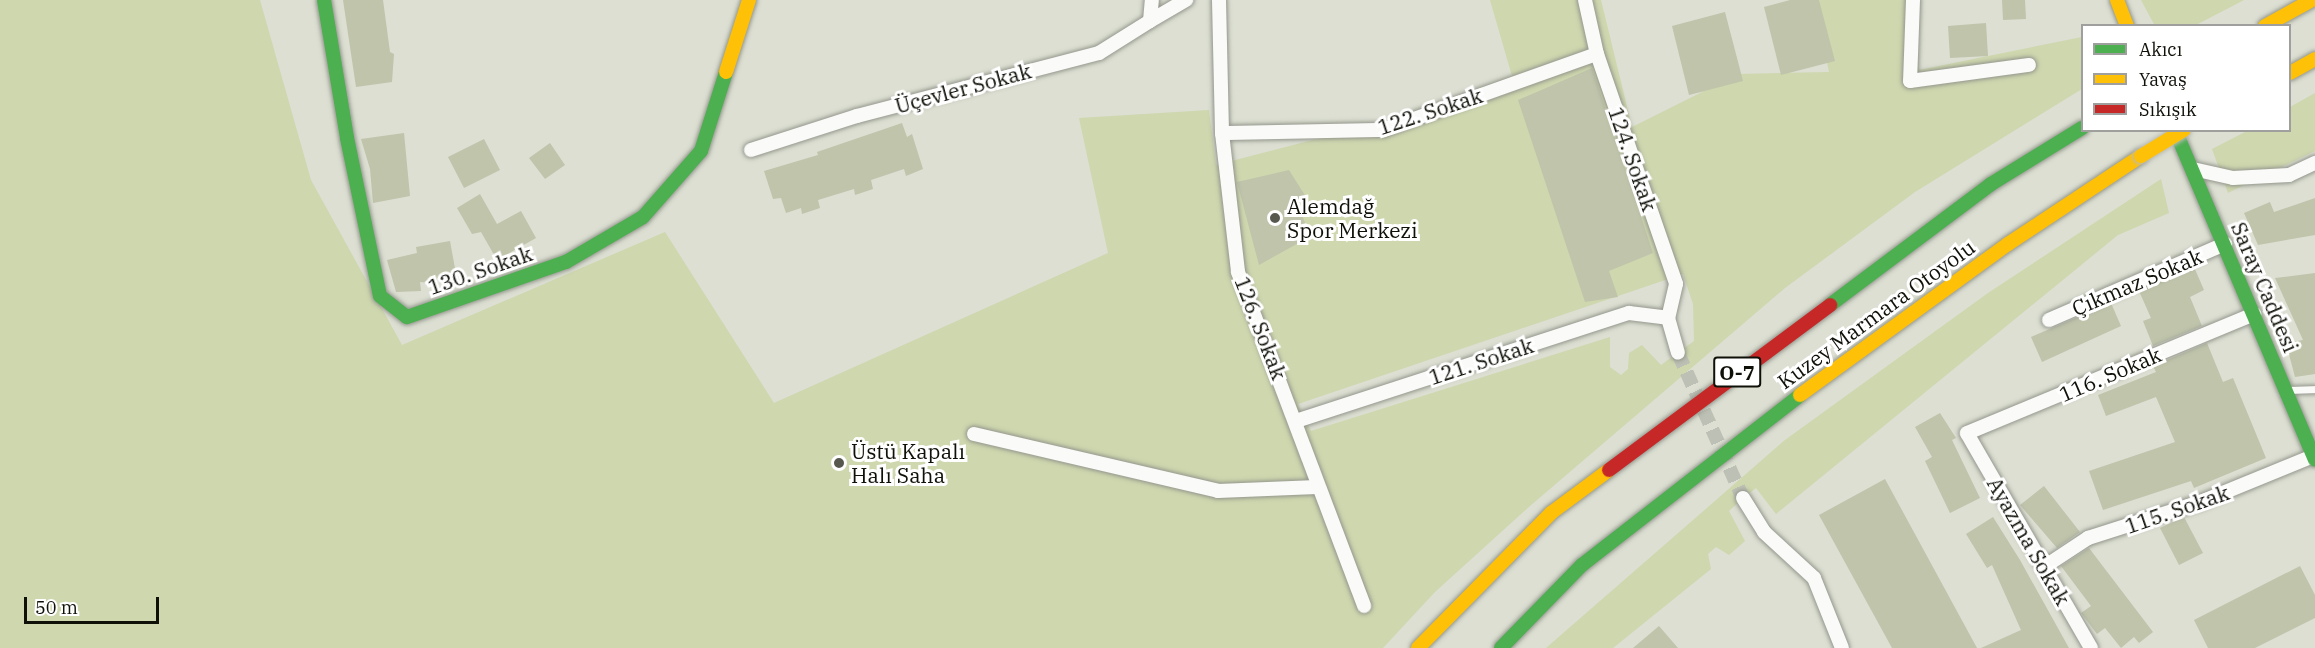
<!DOCTYPE html>
<meta charset="utf-8">
<style>
body{margin:0}
#map{position:relative;width:2315px;height:648px;overflow:hidden;background:#dcdfd2;font-family:"IBM Plex Serif",serif}
div>[style]{position:absolute}
.green>*{inset:0;background:#ced7ae}
.building>*{inset:0;background:#bfc4ab}
.street-tunnel>*{height:14px;margin-top:-7px;transform-origin:0;background:repeating-linear-gradient(90deg,#bdc0b4 0 14px,transparent 0 21px)}
.roads{filter:drop-shadow(0 0 2px #94978d) drop-shadow(0 0 2px #94978d)}
.lane>*{height:7px;margin:-3.5px;padding:0 3.5px;transform-origin:3.5px;border-radius:3.5px;background:#fafaf8}
.street>*{height:14px;margin:-7px;padding:0 7px;transform-origin:7px;border-radius:7px;background:#fafaf8}
.fast>*{height:14px;margin:-7px;padding:0 7px;transform-origin:7px;border-radius:7px;background:#4caf50}
.slow>*{height:14px;margin:-7px;padding:0 7px;transform-origin:7px;border-radius:7px;background:#ffc107}
.jam>*{height:14px;margin:-7px;padding:0 7px;transform-origin:7px;border-radius:7px;background:#c62828}
.bridges{filter:drop-shadow(0 0 2px #b9bbb5) drop-shadow(0 0 2px #b9bbb5)}
.slow-bridge>*{height:14px;margin:-7px;padding:0 7px;transform-origin:7px;border-radius:7px;background:#ffc107}
.dots>*{width:16px;height:16px;translate:-50% -50%;box-sizing:border-box;border:3px solid #fff;border-radius:50%}
span{translate:-50% -50%;white-space:nowrap;text-align:center;line-height:1.15;-webkit-text-stroke:6px #fff;paint-order:stroke}
.shield-label span{padding:2px 4px;background:#fff;border:2px solid;border-radius:4px;-webkit-text-stroke-width:0}
.shield-label{font-size:20px;color:#0f1109;font-weight:700}
.street-label{font-size:21px;color:#0f1109}
.poi-label{font-size:21px;color:#0f1109}
.left{translate:0 -50%;text-align:left}
.legend{position:absolute;left:2081px;top:24px;width:210px;height:108px;box-sizing:border-box;background:#fff;border:2px solid #9fa09d;margin:0;padding:8px 10px;list-style:none;font-size:18px;color:#0f1109}
.legend li{display:flex;align-items:center;gap:12px;height:30px}
.legend b{width:30px;border:2px solid #9fa09d}
.scale{position:absolute;left:24px;top:597px;width:135px;height:27px;box-sizing:border-box;border:3px solid #0f1109;border-top:0;padding-left:8px;font-size:18px;line-height:21px;white-space:nowrap;color:#0f1109;-webkit-text-stroke:4px #fff;paint-order:stroke}
</style>
<div id="map">
<div class="green">
<div style="clip-path:polygon(evenodd,0 0,260px 0,311px 180px,402px 345px,665px 232px,774px 403px,1108px 253px,1079px 118px,1209px 110px,1216px 165px,1390px 120px,1512px 76px,1490px 0,1601px 0,1632px 127px,1738px 74px,1829px 72px,1814px 0,1914px 0,1919px 70px,2082px 37px,2082px 89px,1915px 192px,1785px 288px,1530px 506px,1435px 592px,1383px 648px,0 648px,0 0,1683px 274px,1693px 304px,1694px 341px,1661px 365px,1642px 345px,1629px 353px,1628px 369px,1621px 375px,1610px 367px,1610px 337px,1311px 431px,1298px 404px,1683px 274px)"></div>
<div style="clip-path:polygon(2141px 0,2244px 0,2196px 25px,2155px 26px)"></div>
<div style="clip-path:polygon(2315px 93px,2315px 151px,2228px 193px,2212px 149px,2247px 131px,2290px 130px,2290px 107px)"></div>
<div style="clip-path:polygon(2161px 179px,2169px 213px,2118px 235px,1776px 514px,1756px 488px,1743px 498px,1729px 511px,1745px 541px,1729px 555px,1716px 547px,1708px 554px,1711px 569px,1613px 648px,1546px 648px,1785px 440px,1988px 293px)"></div>
</div>
<div class="building">
<div style="clip-path:polygon(343px 0,383px 0,390px 52px,394px 54px,392px 82px,356px 87px)"></div>
<div style="clip-path:polygon(1790px 0,1819px 0,1835px 61px,1781px 75px,1764px 7px)"></div>
<div style="clip-path:polygon(2002px 0,2025px 0,2026px 19px,2003px 20px)"></div>
<div style="clip-path:polygon(1725px 12px,1743px 81px,1689px 95px,1672px 26px)"></div>
<div style="clip-path:polygon(1986px 23px,1988px 56px,1950px 58px,1948px 26px)"></div>
<div style="clip-path:polygon(1592px 68px,1653px 253px,1609px 271px,1618px 297px,1585px 302px,1518px 100px)"></div>
<div style="clip-path:polygon(902px 123px,907px 137px,912px 134px,923px 169px,906px 176px,904px 169px,871px 180px,873px 189px,855px 195px,854px 189px,818px 200px,820px 208px,802px 214px,801px 208px,786px 213px,781px 198px,773px 199px,764px 171px,818px 155px,817px 152px)"></div>
<div style="clip-path:polygon(404px 133px,410px 196px,373px 203px,370px 169px,361px 139px)"></div>
<div style="clip-path:polygon(484px 139px,500px 170px,464px 188px,448px 157px)"></div>
<div style="clip-path:polygon(550px 143px,565px 165px,545px 179px,529px 158px)"></div>
<div style="clip-path:polygon(1289px 170px,1306px 197px,1295px 200px,1311px 236px,1259px 265px,1237px 182px)"></div>
<div style="clip-path:polygon(480px 194px,497px 224px,521px 211px,536px 238px,497px 260px,481px 232px,472px 234px,457px 208px)"></div>
<div style="clip-path:polygon(2315px 198px,2315px 235px,2258px 245px,2244px 213px,2270px 202px,2274px 212px)"></div>
<div style="clip-path:polygon(450px 241px,456px 274px,438px 277px,435px 283px,420px 282px,421px 291px,396px 292px,387px 260px,417px 253px,416px 247px)"></div>
<div style="clip-path:polygon(2194px 267px,2204px 290px,2190px 297px,2202px 326px,2153px 346px,2143px 321px,2151px 318px,2139px 291px)"></div>
<div style="clip-path:polygon(2315px 273px,2315px 374px,2295px 377px,2286px 343px,2303px 340px,2275px 278px)"></div>
<div style="clip-path:polygon(2111px 303px,2121px 326px,2042px 362px,2031px 337px)"></div>
<div style="clip-path:polygon(2207px 343px,2223px 382px,2233px 378px,2266px 458px,2194px 488px,2191px 481px,2103px 510px,2089px 471px,2175px 442px,2156px 397px,2106px 416px,2098px 395px,2156px 372px,2153px 366px)"></div>
<div style="clip-path:polygon(1940px 413px,1956px 438px,1952px 440px,1980px 498px,1950px 513px,1925px 461px,1932px 457px,1915px 427px)"></div>
<div style="clip-path:polygon(1885px 479px,1977px 648px,1892px 648px,1819px 515px)"></div>
<div style="clip-path:polygon(2044px 486px,2080px 532px,2057px 548px,2020px 505px)"></div>
<div style="clip-path:polygon(1993px 517px,2020px 560px,2069px 648px,1981px 648px,2021px 630px,1992px 565px,1987px 568px,1966px 534px)"></div>
<div style="clip-path:polygon(2184px 517px,2203px 553px,2179px 565px,2160px 528px)"></div>
<div style="clip-path:polygon(2089px 548px,2153px 632px,2139px 643px,2134px 637px,2121px 648px,2105px 628px,2097px 634px,2081px 613px,2091px 606px,2061px 566px)"></div>
<div style="clip-path:polygon(2300px 566px,2315px 595px,2315px 618px,2255px 648px,2208px 648px,2194px 620px)"></div>
<div style="clip-path:polygon(1659px 626px,1678px 648px,1633px 648px)"></div>
</div>
<div class="street-tunnel">
<div style="left:1678px;top:353px;width:159px;rotate:65.9deg"></div>
</div>
<div class="roads">
<div class="lane">
<div style="left:2291px;top:390px;width:24px;rotate:-2deg"></div>
</div>
<div class="street">
<div style="left:1219px;top:0;width:133px;rotate:88.7deg"></div>
<div style="left:1222px;top:133px;width:140px;rotate:83.4deg"></div>
<div style="left:1238px;top:272px;width:357px;rotate:69.3deg"></div>
<div style="left:1585px;top:0;width:55px;rotate:77.5deg"></div>
<div style="left:1597px;top:54px;width:243px;rotate:71deg"></div>
<div style="left:1676px;top:284px;width:35px;rotate:103deg"></div>
<div style="left:1913px;top:0;width:81px;rotate:92.1deg"></div>
<div style="left:1910px;top:81px;width:120px;rotate:-7.7deg"></div>
<div style="left:1150px;top:21px;width:42px;rotate:-30.3deg"></div>
<div style="left:1222px;top:133px;width:161px;rotate:-1.1deg"></div>
<div style="left:1383px;top:130px;width:227px;rotate:-19.6deg"></div>
<div style="left:751px;top:150px;width:111px;rotate:-17.8deg"></div>
<div style="left:857px;top:116px;width:250px;rotate:-14.6deg"></div>
<div style="left:1099px;top:53px;width:60px;rotate:-32.1deg"></div>
<div style="left:1150px;top:21px;width:21px;rotate:-85deg"></div>
<div style="left:2193px;top:169px;width:41px;rotate:12.7deg"></div>
<div style="left:2233px;top:178px;width:56px;rotate:-3.1deg"></div>
<div style="left:2289px;top:175px;width:29px;rotate:-25deg"></div>
<div style="left:1668px;top:318px;width:36px;rotate:74deg"></div>
<div style="left:2049px;top:320px;width:192px;rotate:-23.4deg"></div>
<div style="left:1296px;top:421px;width:350px;rotate:-18deg"></div>
<div style="left:1629px;top:313px;width:39px;rotate:7deg"></div>
<div style="left:974px;top:434px;width:251px;rotate:13.1deg"></div>
<div style="left:1218px;top:491px;width:99px;rotate:-2.3deg"></div>
<div style="left:1743px;top:498px;width:40px;rotate:58deg"></div>
<div style="left:1764px;top:532px;width:68px;rotate:42.6deg"></div>
<div style="left:1814px;top:578px;width:75px;rotate:68.2deg"></div>
<div style="left:2044px;top:567px;width:53px;rotate:-33.4deg"></div>
<div style="left:2088px;top:538px;width:115px;rotate:-17.7deg"></div>
<div style="left:2198px;top:503px;width:124px;rotate:-22.2deg"></div>
<div style="left:2091px;top:648px;width:248px;rotate:-120deg"></div>
<div style="left:1967px;top:433px;width:311px;rotate:-22.5deg"></div>
</div>
<div class="fast">
<div style="left:324px;top:0;width:140px;rotate:80.5deg"></div>
<div style="left:347px;top:138px;width:161px;rotate:78.2deg"></div>
<div style="left:380px;top:296px;width:34px;rotate:38deg"></div>
<div style="left:407px;top:317px;width:168px;rotate:-19.1deg"></div>
<div style="left:566px;top:262px;width:89px;rotate:-30.3deg"></div>
<div style="left:643px;top:217px;width:88px;rotate:-48.7deg"></div>
<div style="left:701px;top:151px;width:83px;rotate:-72.4deg"></div>
<div style="left:2175px;top:130px;width:358px;rotate:67deg"></div>
<div style="left:1830px;top:305px;width:201px;rotate:-36.9deg"></div>
<div style="left:1991px;top:184px;width:107px;rotate:-31.6deg"></div>
<div style="left:1501px;top:648px;width:116px;rotate:-45.7deg"></div>
<div style="left:1582px;top:565px;width:276px;rotate:-37.9deg"></div>
</div>
<div class="slow">
<div style="left:2117px;top:0;width:28px;rotate:69deg"></div>
<div style="left:2265px;top:26px;width:54px;rotate:-29deg"></div>
<div style="left:726px;top:72px;width:76px;rotate:-72.3deg"></div>
<div style="left:2290px;top:73px;width:29px;rotate:-29deg"></div>
<div style="left:1800px;top:395px;width:257px;rotate:-36deg"></div>
<div style="left:2008px;top:244px;width:159px;rotate:-33.5deg"></div>
<div style="left:1418px;top:648px;width:190px;rotate:-45.4deg"></div>
<div style="left:1551px;top:513px;width:72px;rotate:-36.6deg"></div>
</div>
<div class="jam">
<div style="left:1609px;top:470px;width:276px;rotate:-36.7deg"></div>
</div>
</div>
<div class="bridges">
<div class="slow-bridge">
<div style="left:2141px;top:156px;width:50px;rotate:-31.2deg"></div>
</div>
</div>
<div class="dots">
<div style="left:1275px;top:218px;background:#57594f"></div>
<div style="left:839px;top:463px;background:#57594f"></div>
</div>
<div class="shield-label">
<span style="left:1737px;top:372px">O-7</span>
</div>
<div class="street-label">
<span style="left:963px;top:88px;rotate:-15deg">Üçevler Sokak</span>
<span style="left:1430px;top:111px;rotate:-18deg">122. Sokak</span>
<span style="left:1633px;top:159px;rotate:71deg">124. Sokak</span>
<span style="left:480px;top:270px;rotate:-19deg">130. Sokak</span>
<span style="left:2137px;top:282px;rotate:-23deg">Çıkmaz Sokak</span>
<span style="left:2265px;top:287px;rotate:67deg">Saray Caddesi</span>
<span style="left:1876px;top:314px;rotate:-36deg">Kuzey Marmara Otoyolu</span>
<span style="left:1261px;top:328px;rotate:69deg">126. Sokak</span>
<span style="left:1481px;top:361px;rotate:-18deg">121. Sokak</span>
<span style="left:2110px;top:374px;rotate:-23deg">116. Sokak</span>
<span style="left:2177px;top:509px;rotate:-19deg">115. Sokak</span>
<span style="left:2029px;top:541px;rotate:60deg">Ayazma Sokak</span>
</div>
<div class="poi-label">
<span class="left" style="left:1287px;top:218px">Alemdağ<br>Spor Merkezi</span>
<span class="left" style="left:851px;top:463px">Üstü Kapalı<br>Halı Saha</span>
</div>
<ul class="legend">
<li><b style="height:8px;background:#4caf50"></b>Akıcı</li>
<li><b style="height:8px;background:#ffc107"></b>Yavaş</li>
<li><b style="height:8px;background:#c62828"></b>Sıkışık</li>
</ul>
<div class="scale">50 m</div>
</div>
